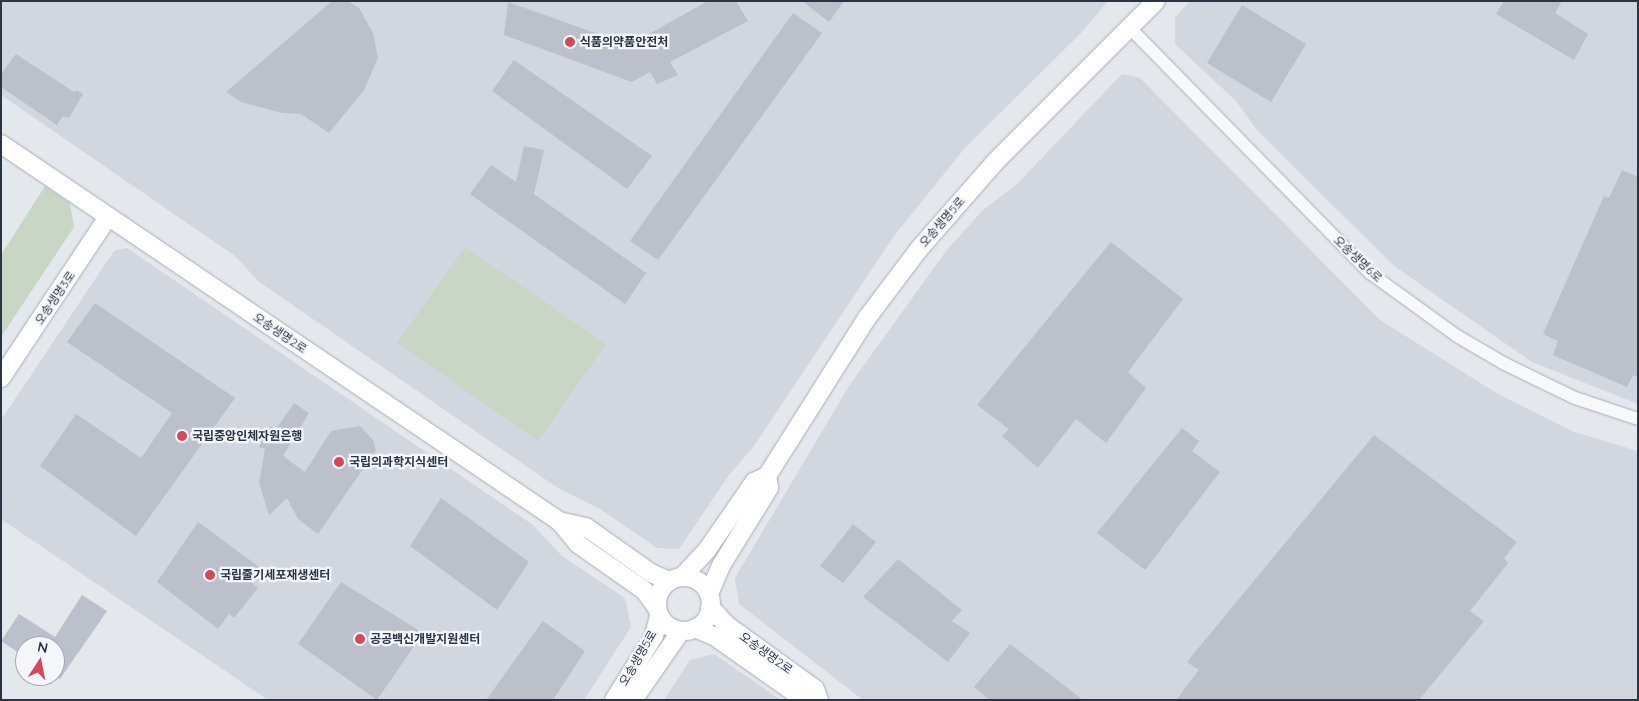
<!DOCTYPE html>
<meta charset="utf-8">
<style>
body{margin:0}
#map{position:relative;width:1639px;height:701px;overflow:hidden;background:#e4e7ec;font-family:Quicksand,"Noto Sans KR",sans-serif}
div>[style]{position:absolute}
.built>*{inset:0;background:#d2d6de}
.green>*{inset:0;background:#c9d6c5}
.building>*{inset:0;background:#bbc0ca}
.roads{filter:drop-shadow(0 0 1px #a9aeb7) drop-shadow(0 0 1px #a9aeb7)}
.street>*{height:12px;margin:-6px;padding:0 6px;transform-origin:6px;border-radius:6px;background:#f7f8fa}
.secondary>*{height:18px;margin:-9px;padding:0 9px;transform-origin:9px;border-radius:9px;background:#fff}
.secondary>.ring{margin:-9px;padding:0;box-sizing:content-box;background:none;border:18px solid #fff;border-radius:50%}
.dots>*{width:14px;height:14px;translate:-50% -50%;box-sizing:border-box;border:2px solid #f4f6f9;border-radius:50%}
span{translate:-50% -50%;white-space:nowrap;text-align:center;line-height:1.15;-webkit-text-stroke:4.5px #f4f6f9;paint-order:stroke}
.poi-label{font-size:12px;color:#2b3445;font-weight:700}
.left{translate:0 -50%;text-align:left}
.street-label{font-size:12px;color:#2b3445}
.frame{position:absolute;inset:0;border:2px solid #2b3445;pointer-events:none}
.north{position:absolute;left:15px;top:636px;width:50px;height:50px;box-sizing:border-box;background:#f4f6f9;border:1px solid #a4a8b1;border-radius:50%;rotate:11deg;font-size:14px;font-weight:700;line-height:20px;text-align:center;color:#2b3445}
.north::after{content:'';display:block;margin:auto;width:18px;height:22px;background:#d1495b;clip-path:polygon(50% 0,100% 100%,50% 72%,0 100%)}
</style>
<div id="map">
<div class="built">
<div style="clip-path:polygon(1px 1px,1108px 1px,1081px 33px,964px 149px,894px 236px,754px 446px,729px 475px,679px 549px,657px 548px,600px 509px,558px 488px,258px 281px,235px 256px,1px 95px)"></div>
<div style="clip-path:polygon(1190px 1px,1638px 1px,1638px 404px,1532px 362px,1394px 266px,1257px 130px,1236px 101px,1175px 44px,1175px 17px)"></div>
<div style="clip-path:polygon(1122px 74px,1140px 78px,1380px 320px,1498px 394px,1574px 432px,1638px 451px,1638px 700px,863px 700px,739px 604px,735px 578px,849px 386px,946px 251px,983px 210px,1016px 185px)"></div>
<div style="clip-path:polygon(127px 248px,533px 525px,562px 556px,625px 598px,631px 627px,584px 700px,268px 700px,1px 519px,1px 420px,114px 251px)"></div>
<div style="clip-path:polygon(714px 654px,781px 700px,664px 700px,690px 660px)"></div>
</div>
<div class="green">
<div style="clip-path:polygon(45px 186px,70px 203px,74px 227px,1px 337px,1px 255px)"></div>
<div style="clip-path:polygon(465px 247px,606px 344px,538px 441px,397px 343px)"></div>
</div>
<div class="building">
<div style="clip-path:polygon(332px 1px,348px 1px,359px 8px,373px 33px,378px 58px,364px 90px,329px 133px,301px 114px,282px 113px,241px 102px,226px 92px)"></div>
<div style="clip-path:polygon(708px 1px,736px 1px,748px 21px,670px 62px,678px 75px,657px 84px,650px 72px,632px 82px,504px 35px,508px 2px,629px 45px)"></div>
<div style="clip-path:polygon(802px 1px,844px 1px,829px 22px)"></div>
<div style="clip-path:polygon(1504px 1px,1562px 1px,1555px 13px,1588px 34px,1574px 60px,1496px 14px)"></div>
<div style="clip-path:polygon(1242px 5px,1306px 44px,1271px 102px,1207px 63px)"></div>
<div style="clip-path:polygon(793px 13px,822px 33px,658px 260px,630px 241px)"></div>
<div style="clip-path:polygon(16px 54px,74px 92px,77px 90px,83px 94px,69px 118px,63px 116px,57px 125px,1px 87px,1px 74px)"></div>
<div style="clip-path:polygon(514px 60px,652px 156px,627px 189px,492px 91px)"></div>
<div style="clip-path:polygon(524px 146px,544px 150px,534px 194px,646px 273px,625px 304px,470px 194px,491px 165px,516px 182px)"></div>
<div style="clip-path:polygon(1622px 170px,1638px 177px,1638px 377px,1633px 375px,1627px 387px,1553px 355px,1558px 341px,1543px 334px,1604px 196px,1609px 198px)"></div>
<div style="clip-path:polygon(1111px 242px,1183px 299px,1128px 372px,1146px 388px,1106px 443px,1076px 419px,1038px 468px,1002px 436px,1009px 429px,977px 405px)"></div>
<div style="clip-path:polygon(95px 303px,235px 398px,136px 536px,40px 466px,76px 414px,141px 458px,172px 413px,67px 342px)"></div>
<div style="clip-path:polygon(294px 403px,309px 413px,283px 456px,305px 472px,331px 431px,360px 426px,373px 440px,376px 450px,318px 534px,298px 519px,287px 498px,269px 515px,259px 483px,265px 449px,259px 447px,270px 426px,276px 429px)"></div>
<div style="clip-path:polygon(1182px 428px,1199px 441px,1192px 451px,1220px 472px,1145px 570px,1097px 533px)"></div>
<div style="clip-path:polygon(1374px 435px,1517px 542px,1504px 558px,1508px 563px,1470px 611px,1484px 621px,1419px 700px,1176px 700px,1199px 670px,1187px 662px)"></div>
<div style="clip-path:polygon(441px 498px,529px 562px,497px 610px,410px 546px)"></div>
<div style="clip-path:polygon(198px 522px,262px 569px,252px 583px,258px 588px,234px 618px,229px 614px,218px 629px,157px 582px)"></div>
<div style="clip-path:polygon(853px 524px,876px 542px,843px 583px,820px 566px)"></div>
<div style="clip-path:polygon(898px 559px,962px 610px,952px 621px,970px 633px,948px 662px,863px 597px)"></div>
<div style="clip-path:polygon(341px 582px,423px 633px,377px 700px,298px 644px)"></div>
<div style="clip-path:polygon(82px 595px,107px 611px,60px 679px,55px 676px,55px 646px,25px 646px,25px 657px,1px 641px,19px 614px,55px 637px)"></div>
<div style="clip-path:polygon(543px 621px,585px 651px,553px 700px,486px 700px)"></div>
<div style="clip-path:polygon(1010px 644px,1083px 700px,990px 700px,974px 687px)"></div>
</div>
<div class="roads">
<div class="street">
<div style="left:1130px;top:28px;width:343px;rotate:45.6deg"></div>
<div style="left:1370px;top:273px;width:107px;rotate:35.9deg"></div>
<div style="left:1457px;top:336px;width:56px;rotate:30.3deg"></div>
<div style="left:1505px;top:364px;width:78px;rotate:25.9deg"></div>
<div style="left:1575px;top:398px;width:66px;rotate:18.4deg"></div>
</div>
<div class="secondary">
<div style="left:1px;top:144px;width:673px;rotate:34.04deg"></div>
<div style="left:559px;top:521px;width:30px;rotate:50deg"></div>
<div style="left:578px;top:544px;width:82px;rotate:35deg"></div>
<div style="left:645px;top:591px;width:19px;rotate:55deg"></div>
<div style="left:1px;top:378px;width:193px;rotate:-56.4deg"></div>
<div style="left:559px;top:521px;width:28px;rotate:13deg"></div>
<div style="left:586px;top:527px;width:80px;rotate:35.3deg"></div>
<div style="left:651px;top:573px;width:20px;rotate:24deg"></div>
<div class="ring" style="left:657px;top:577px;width:36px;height:36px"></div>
<div style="left:682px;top:577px;width:37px;rotate:-47deg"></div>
<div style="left:707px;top:550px;width:83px;rotate:-55.3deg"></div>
<div style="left:754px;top:482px;width:14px;rotate:-25deg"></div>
<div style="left:767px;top:476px;width:187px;rotate:-57.7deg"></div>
<div style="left:867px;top:318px;width:86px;rotate:-53deg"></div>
<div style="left:919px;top:249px;width:117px;rotate:-48.8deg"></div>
<div style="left:996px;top:161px;width:226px;rotate:-45deg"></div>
<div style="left:709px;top:594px;width:33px;rotate:-67deg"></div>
<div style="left:722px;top:564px;width:89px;rotate:-58.3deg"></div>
<div style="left:769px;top:488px;width:12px;rotate:-99deg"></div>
<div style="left:710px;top:607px;width:26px;rotate:47deg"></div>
<div style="left:728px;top:626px;width:107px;rotate:35.9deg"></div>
<div style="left:815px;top:689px;width:12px;rotate:70deg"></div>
<div style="left:695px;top:628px;width:21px;rotate:23deg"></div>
<div style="left:714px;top:636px;width:111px;rotate:35.1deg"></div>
<div style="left:614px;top:700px;width:75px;rotate:-58deg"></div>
<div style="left:654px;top:636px;width:21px;rotate:-76deg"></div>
<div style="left:633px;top:700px;width:84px;rotate:-55.2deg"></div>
</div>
</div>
<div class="dots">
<div style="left:570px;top:42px;background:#d1495b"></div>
<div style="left:182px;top:436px;background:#d1495b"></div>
<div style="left:339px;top:462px;background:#d1495b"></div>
<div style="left:210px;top:575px;background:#d1495b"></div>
<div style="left:360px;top:639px;background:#d1495b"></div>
</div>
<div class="poi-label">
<span class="left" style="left:580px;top:42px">식품의약품안전처</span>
<span class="left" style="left:192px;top:436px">국립중앙인체자원은행</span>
<span class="left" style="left:349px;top:462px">국립의과학지식센터</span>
<span class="left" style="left:220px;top:575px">국립줄기세포재생센터</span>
<span class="left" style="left:370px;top:639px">공공백신개발지원센터</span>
</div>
<div class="street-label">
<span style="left:942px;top:222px;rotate:-49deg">오송생명5로</span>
<span style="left:1358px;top:259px;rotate:43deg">오송생명6로</span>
<span style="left:55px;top:298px;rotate:-56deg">오송생명3로</span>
<span style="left:280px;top:333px;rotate:34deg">오송생명2로</span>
<span style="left:766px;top:653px;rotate:36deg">오송생명2로</span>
<span style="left:638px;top:658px;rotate:-60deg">오송생명5로</span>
</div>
<div class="frame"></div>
<div class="north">N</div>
</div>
